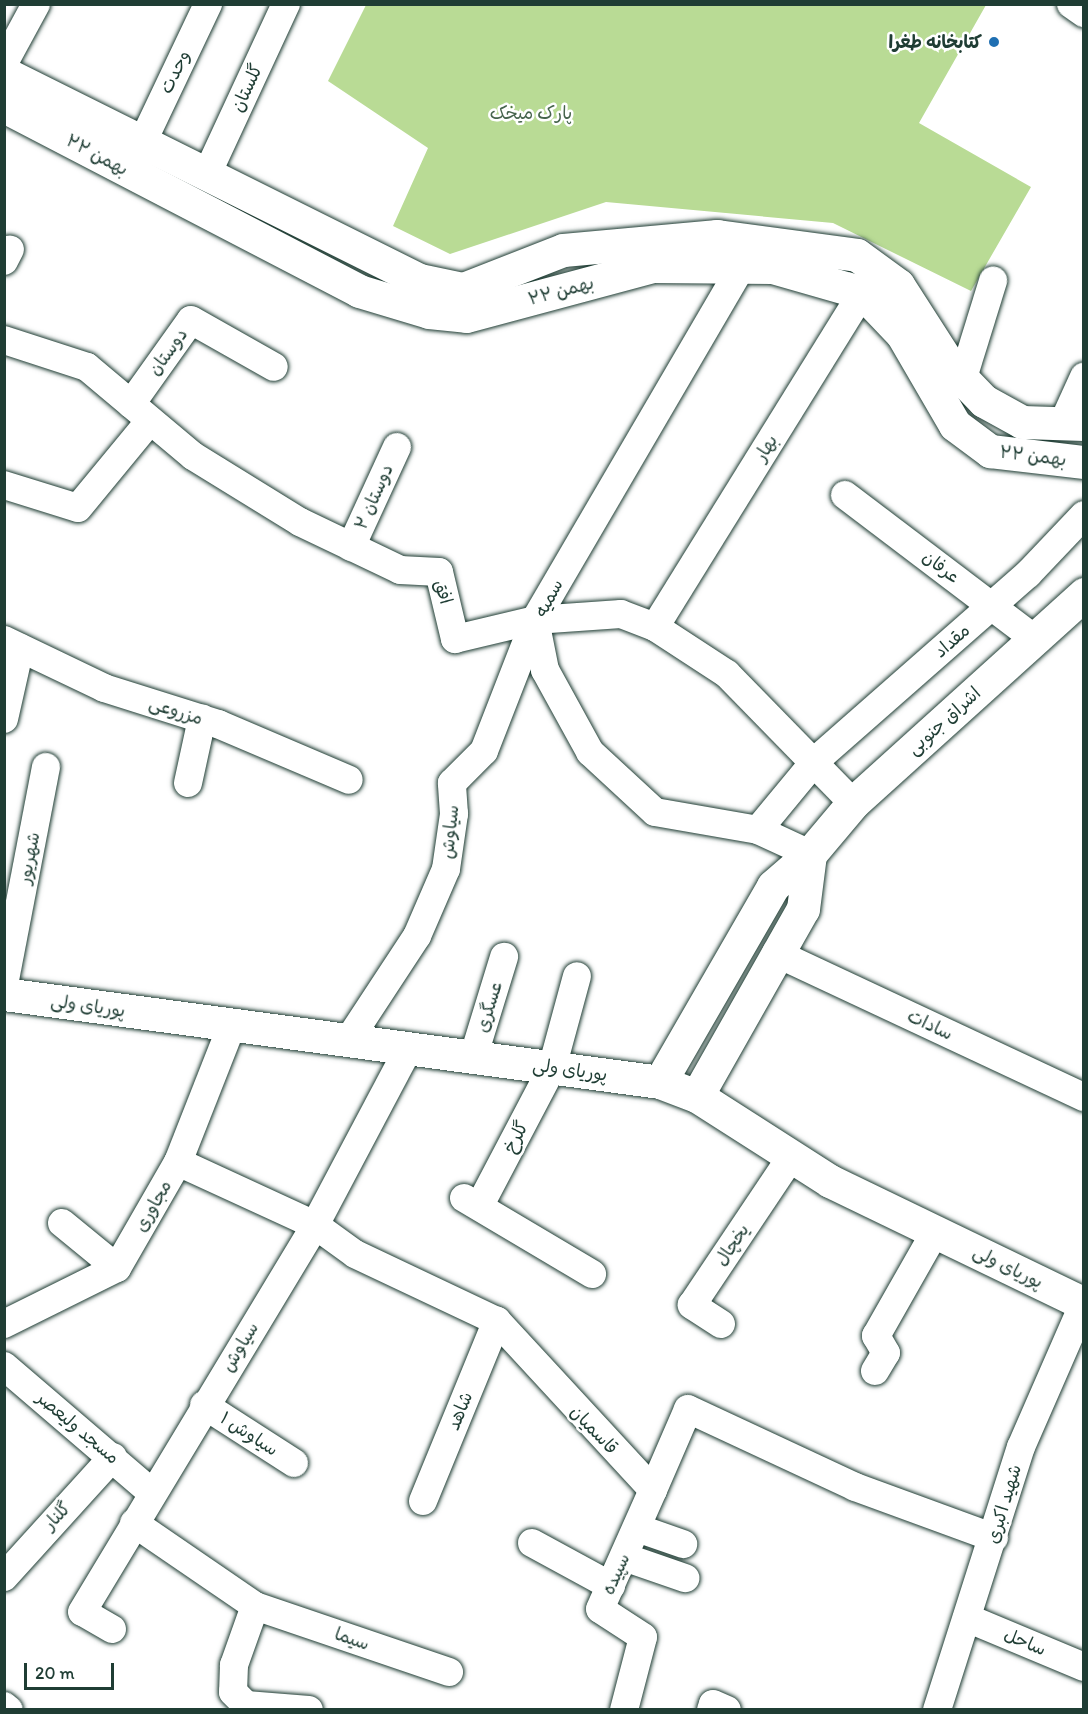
<!DOCTYPE html>
<meta charset="utf-8">
<style>
body{margin:0}
#map{position:relative;width:1088px;height:1714px;overflow:hidden;background:#fff;font-family:Itim,"Playpen Sans Arabic",sans-serif}
div>[style]{position:absolute}
.green>*{inset:0;background:#b9db95}
.roads{filter:drop-shadow(0 0 2px #1f3d34) drop-shadow(0 0 2px #1f3d34)}
.minor>*{height:28px;margin:-14px;padding:0 14px;transform-origin:14px;border-radius:14px;background:#fff}
.tertiary>*{height:33px;margin:-16.5px;padding:0 16.5px;transform-origin:16.5px;border-radius:16.5px;background:#fff}
.secondary>*{height:33px;margin:-16.5px;padding:0 16.5px;transform-origin:16.5px;border-radius:16.5px;background:#fff}
.dots>*{width:16px;height:16px;translate:-50% -50%;box-sizing:border-box;border:3px solid #fff;border-radius:50%}
span{translate:-50% -50%;white-space:nowrap;text-align:center;line-height:1.15;-webkit-text-stroke:5px #fff;paint-order:stroke}
.poi-label{font-size:18px;color:#1f3d34;font-weight:700}
.right{translate:-100% -50%;text-align:right}
.street-label{font-size:18px;color:#1f3d34}
.park-label{font-size:18px;color:#46644c}
.frame{position:absolute;inset:0;border:6px solid #1f3d34;pointer-events:none}
.scale{position:absolute;left:24px;top:1663px;width:90px;height:27px;box-sizing:border-box;border:3px solid #1f3d34;border-top:0;padding-left:8px;font-size:18px;line-height:21px;white-space:nowrap;color:#1f3d34;-webkit-text-stroke:4px #fff;paint-order:stroke}
</style>
<div id="map">
<div class="green">
<div style="clip-path:polygon(366px 5px,986px 5px,919px 123px,1031px 187px,971px 291px,833px 223px,606px 202px,450px 254px,393px 226px,428px 148px,328px 81px)"></div>
</div>
<div class="roads">
<div class="minor">
<div style="left:1071px;top:4px;width:16px;rotate:35deg"></div>
<div style="left:4px;top:63px;width:67px;rotate:-61.5deg"></div>
<div style="left:143px;top:141px;width:152px;rotate:-64.6deg"></div>
<div style="left:208px;top:172px;width:185px;rotate:-65.1deg"></div>
<div style="left:4px;top:261px;width:13px;rotate:-63deg"></div>
<div style="left:4px;top:340px;width:87px;rotate:18deg"></div>
<div style="left:87px;top:367px;width:138px;rotate:40deg"></div>
<div style="left:193px;top:456px;width:126px;rotate:31.7deg"></div>
<div style="left:300px;top:522px;width:111px;rotate:25.6deg"></div>
<div style="left:400px;top:570px;width:39px;rotate:3deg"></div>
<div style="left:439px;top:572px;width:69px;rotate:76.6deg"></div>
<div style="left:455px;top:639px;width:82px;rotate:-13.4deg"></div>
<div style="left:535px;top:620px;width:86px;rotate:-4deg"></div>
<div style="left:621px;top:614px;width:36px;rotate:21deg"></div>
<div style="left:655px;top:627px;width:86px;rotate:33.1deg"></div>
<div style="left:727px;top:674px;width:180px;rotate:45.7deg"></div>
<div style="left:963px;top:378px;width:102px;rotate:-72.8deg"></div>
<div style="left:131px;top:404px;width:103px;rotate:-54.5deg"></div>
<div style="left:191px;top:320px;width:95px;rotate:29.5deg"></div>
<div style="left:1063px;top:423px;width:51px;rotate:-65.5deg"></div>
<div style="left:4px;top:485px;width:77px;rotate:17.3deg"></div>
<div style="left:78px;top:508px;width:110px;rotate:-50.5deg"></div>
<div style="left:845px;top:495px;width:238px;rotate:37.2deg"></div>
<div style="left:351px;top:547px;width:110px;rotate:-65.3deg"></div>
<div style="left:535px;top:620px;width:51px;rotate:78.7deg"></div>
<div style="left:545px;top:670px;width:94px;rotate:61.2deg"></div>
<div style="left:590px;top:752px;width:88px;rotate:42.7deg"></div>
<div style="left:655px;top:812px;width:105px;rotate:9.9deg"></div>
<div style="left:758px;top:830px;width:57px;rotate:24.8deg"></div>
<div style="left:655px;top:627px;width:415px;rotate:-58.2deg"></div>
<div style="left:4px;top:640px;width:111px;rotate:25.6deg"></div>
<div style="left:104px;top:688px;width:120px;rotate:17.5deg"></div>
<div style="left:218px;top:724px;width:142px;rotate:23.1deg"></div>
<div style="left:4px;top:719px;width:73px;rotate:-77.3deg"></div>
<div style="left:188px;top:783px;width:66px;rotate:-77.7deg"></div>
<div style="left:758px;top:830px;width:89px;rotate:-50.4deg"></div>
<div style="left:815px;top:761px;width:283px;rotate:-41.3deg"></div>
<div style="left:1028px;top:574px;width:81px;rotate:-46.5deg"></div>
<div style="left:776px;top:953px;width:340px;rotate:25.1deg"></div>
<div style="left:4px;top:985px;width:222px;rotate:-79.1deg"></div>
<div style="left:348px;top:1041px;width:126px;rotate:-56.7deg"></div>
<div style="left:417px;top:936px;width:73px;rotate:-66.6deg"></div>
<div style="left:446px;top:869px;width:56px;rotate:-81.7deg"></div>
<div style="left:454px;top:814px;width:31px;rotate:-94deg"></div>
<div style="left:452px;top:783px;width:45px;rotate:-45deg"></div>
<div style="left:484px;top:751px;width:141px;rotate:-68.7deg"></div>
<div style="left:535px;top:620px;width:410px;rotate:-59.7deg"></div>
<div style="left:473px;top:1058px;width:106px;rotate:-72.9deg"></div>
<div style="left:178px;top:1162px;width:151px;rotate:24.7deg"></div>
<div style="left:315px;top:1225px;width:49px;rotate:35.9deg"></div>
<div style="left:355px;top:1254px;width:157px;rotate:25.3deg"></div>
<div style="left:497px;top:1321px;width:230px;rotate:47.3deg"></div>
<div style="left:653px;top:1490px;width:88px;rotate:-66.6deg"></div>
<div style="left:688px;top:1409px;width:184px;rotate:25deg"></div>
<div style="left:855px;top:1487px;width:148px;rotate:20.1deg"></div>
<div style="left:464px;top:1198px;width:149px;rotate:30.7deg"></div>
<div style="left:480px;top:1205px;width:155px;rotate:-62.3deg"></div>
<div style="left:552px;top:1068px;width:95px;rotate:-74.8deg"></div>
<div style="left:62px;top:1223px;width:71px;rotate:39.3deg"></div>
<div style="left:4px;top:1324px;width:126px;rotate:-26.4deg"></div>
<div style="left:117px;top:1268px;width:122px;rotate:-60.1deg"></div>
<div style="left:178px;top:1162px;width:147px;rotate:-68.5deg"></div>
<div style="left:721px;top:1324px;width:35px;rotate:-147deg"></div>
<div style="left:692px;top:1305px;width:178px;rotate:-56.2deg"></div>
<div style="left:4px;top:1366px;width:194px;rotate:40.6deg"></div>
<div style="left:875px;top:1371px;width:21px;rotate:-59deg"></div>
<div style="left:886px;top:1353px;width:20px;rotate:-120deg"></div>
<div style="left:876px;top:1336px;width:120px;rotate:-60.4deg"></div>
<div style="left:204px;top:1405px;width:107px;rotate:32.8deg"></div>
<div style="left:423px;top:1501px;width:195px;rotate:-67.7deg"></div>
<div style="left:134px;top:1523px;width:147px;rotate:34.4deg"></div>
<div style="left:255px;top:1606px;width:205px;rotate:18.8deg"></div>
<div style="left:637px;top:1528px;width:49px;rotate:19.2deg"></div>
<div style="left:532px;top:1543px;width:90px;rotate:28.6deg"></div>
<div style="left:624px;top:1557px;width:65px;rotate:19deg"></div>
<div style="left:4px;top:1577px;width:162px;rotate:-47.8deg"></div>
<div style="left:255px;top:1606px;width:63px;rotate:109.6deg"></div>
<div style="left:234px;top:1665px;width:27px;rotate:92deg"></div>
<div style="left:233px;top:1692px;width:18px;rotate:45deg"></div>
<div style="left:246px;top:1705px;width:63px;rotate:4.5deg"></div>
<div style="left:967px;top:1618px;width:127px;rotate:22.7deg"></div>
<div style="left:112px;top:1629px;width:34px;rotate:-150deg"></div>
<div style="left:82px;top:1612px;width:452px;rotate:-58.9deg"></div>
<div style="left:315px;top:1225px;width:199px;rotate:-62.1deg"></div>
<div style="left:4px;top:1706px;width:6px;rotate:39deg"></div>
<div style="left:624px;top:1710px;width:75px;rotate:-75.4deg"></div>
<div style="left:643px;top:1637px;width:51px;rotate:-146.9deg"></div>
<div style="left:600px;top:1609px;width:130px;rotate:-66deg"></div>
<div style="left:711px;top:1710px;width:6px;rotate:-72deg"></div>
<div style="left:713px;top:1704px;width:15px;rotate:23deg"></div>
<div style="left:937px;top:1710px;width:276px;rotate:-72.3deg"></div>
<div style="left:1021px;top:1447px;width:157px;rotate:-66.4deg"></div>
</div>
<div class="tertiary">
<div style="left:4px;top:73px;width:464px;rotate:26.5deg"></div>
<div style="left:419px;top:280px;width:45px;rotate:11.6deg"></div>
<div style="left:463px;top:289px;width:107px;rotate:-21.3deg"></div>
<div style="left:563px;top:250px;width:155px;rotate:-5.2deg"></div>
<div style="left:717px;top:236px;width:141px;rotate:7.7deg"></div>
<div style="left:857px;top:255px;width:51px;rotate:36.2deg"></div>
<div style="left:898px;top:285px;width:96px;rotate:57.3deg"></div>
<div style="left:950px;top:366px;width:49px;rotate:45.8deg"></div>
<div style="left:984px;top:401px;width:43px;rotate:28.9deg"></div>
<div style="left:1022px;top:422px;width:62px;rotate:1.8deg"></div>
<div style="left:4px;top:106px;width:400px;rotate:27.5deg"></div>
<div style="left:359px;top:291px;width:73px;rotate:16.7deg"></div>
<div style="left:429px;top:312px;width:37px;rotate:6deg"></div>
<div style="left:466px;top:316px;width:193px;rotate:-15deg"></div>
<div style="left:652px;top:266px;width:120px;rotate:0.5deg"></div>
<div style="left:772px;top:267px;width:95px;rotate:15.9deg"></div>
<div style="left:863px;top:293px;width:57px;rotate:46.4deg"></div>
<div style="left:902px;top:334px;width:105px;rotate:59.8deg"></div>
<div style="left:955px;top:425px;width:44px;rotate:36.6deg"></div>
<div style="left:990px;top:451px;width:95px;rotate:6.7deg"></div>
</div>
<div class="secondary">
<div style="left:4px;top:994px;width:662px;rotate:7.64deg"></div>
<div style="left:660px;top:1082px;width:40px;rotate:21deg"></div>
<div style="left:697px;top:1096px;width:158px;rotate:32.6deg"></div>
<div style="left:830px;top:1181px;width:282px;rotate:25.8deg"></div>
<div style="left:660px;top:1082px;width:226px;rotate:-60deg"></div>
<div style="left:773px;top:886px;width:49px;rotate:-40.9deg"></div>
<div style="left:810px;top:854px;width:67px;rotate:-49.9deg"></div>
<div style="left:853px;top:803px;width:312px;rotate:-42.1deg"></div>
<div style="left:697px;top:1096px;width:215px;rotate:-60.5deg"></div>
<div style="left:803px;top:909px;width:55px;rotate:-82.7deg"></div>
</div>
</div>
<div class="dots">
<div style="left:994px;top:42px;background:#1f6fb2"></div>
</div>
<div class="poi-label">
<span class="right" style="left:982px;top:42px">کتابخانه طغرا</span>
</div>
<div class="street-label">
<span style="left:175px;top:72px;rotate:-64deg">وحدت</span>
<span style="left:247px;top:88px;rotate:-65deg">گلستان</span>
<span style="left:97px;top:155px;rotate:28deg">۲۲ بهمن</span>
<span style="left:561px;top:291px;rotate:-15deg">۲۲ بهمن</span>
<span style="left:168px;top:352px;rotate:-54deg">دوستان</span>
<span style="left:766px;top:448px;rotate:-58deg">بهار</span>
<span style="left:1033px;top:456px;rotate:7deg">۲۲ بهمن</span>
<span style="left:374px;top:497px;rotate:-66deg">دوستان ۲</span>
<span style="left:941px;top:567px;rotate:37deg">عرفان</span>
<span style="left:443px;top:592px;rotate:73deg">افق</span>
<span style="left:549px;top:598px;rotate:-62deg">سمیه</span>
<span style="left:952px;top:641px;rotate:-41deg">مقداد</span>
<span style="left:176px;top:711px;rotate:18deg">مزروعی</span>
<span style="left:944px;top:721px;rotate:-42deg">اشراق جنوبی</span>
<span style="left:450px;top:832px;rotate:-84deg">سیاوش</span>
<span style="left:29px;top:858px;rotate:-79deg">شهریور</span>
<span style="left:88px;top:1006px;rotate:8deg">پوریای ولی</span>
<span style="left:489px;top:1007px;rotate:-73deg">عسگری</span>
<span style="left:930px;top:1025px;rotate:25deg">سادات</span>
<span style="left:570px;top:1070px;rotate:8deg">پوریای ولی</span>
<span style="left:516px;top:1137px;rotate:-62deg">گلرخ</span>
<span style="left:153px;top:1206px;rotate:-60deg">مجاوری</span>
<span style="left:732px;top:1245px;rotate:-56deg">یخچال</span>
<span style="left:1008px;top:1267px;rotate:26deg">پوریای ولی</span>
<span style="left:240px;top:1347px;rotate:-59deg">سیاوش</span>
<span style="left:460px;top:1411px;rotate:-68deg">شاهد</span>
<span style="left:78px;top:1428px;rotate:40deg">مسجد ولیعصر</span>
<span style="left:594px;top:1430px;rotate:46deg">قاسمیان</span>
<span style="left:249px;top:1434px;rotate:33deg">سیاوش ۱</span>
<span style="left:1004px;top:1504px;rotate:-73deg">شهید اکبری</span>
<span style="left:57px;top:1516px;rotate:-46deg">گلنار</span>
<span style="left:616px;top:1574px;rotate:-66deg">سپیده</span>
<span style="left:352px;top:1639px;rotate:19deg">سیما</span>
<span style="left:1025px;top:1642px;rotate:23deg">ساحل</span>
</div>
<div class="park-label">
<span style="left:531px;top:113px">پارک میخک</span>
</div>
<div class="frame"></div>
<div class="scale">20 m</div>
</div>
